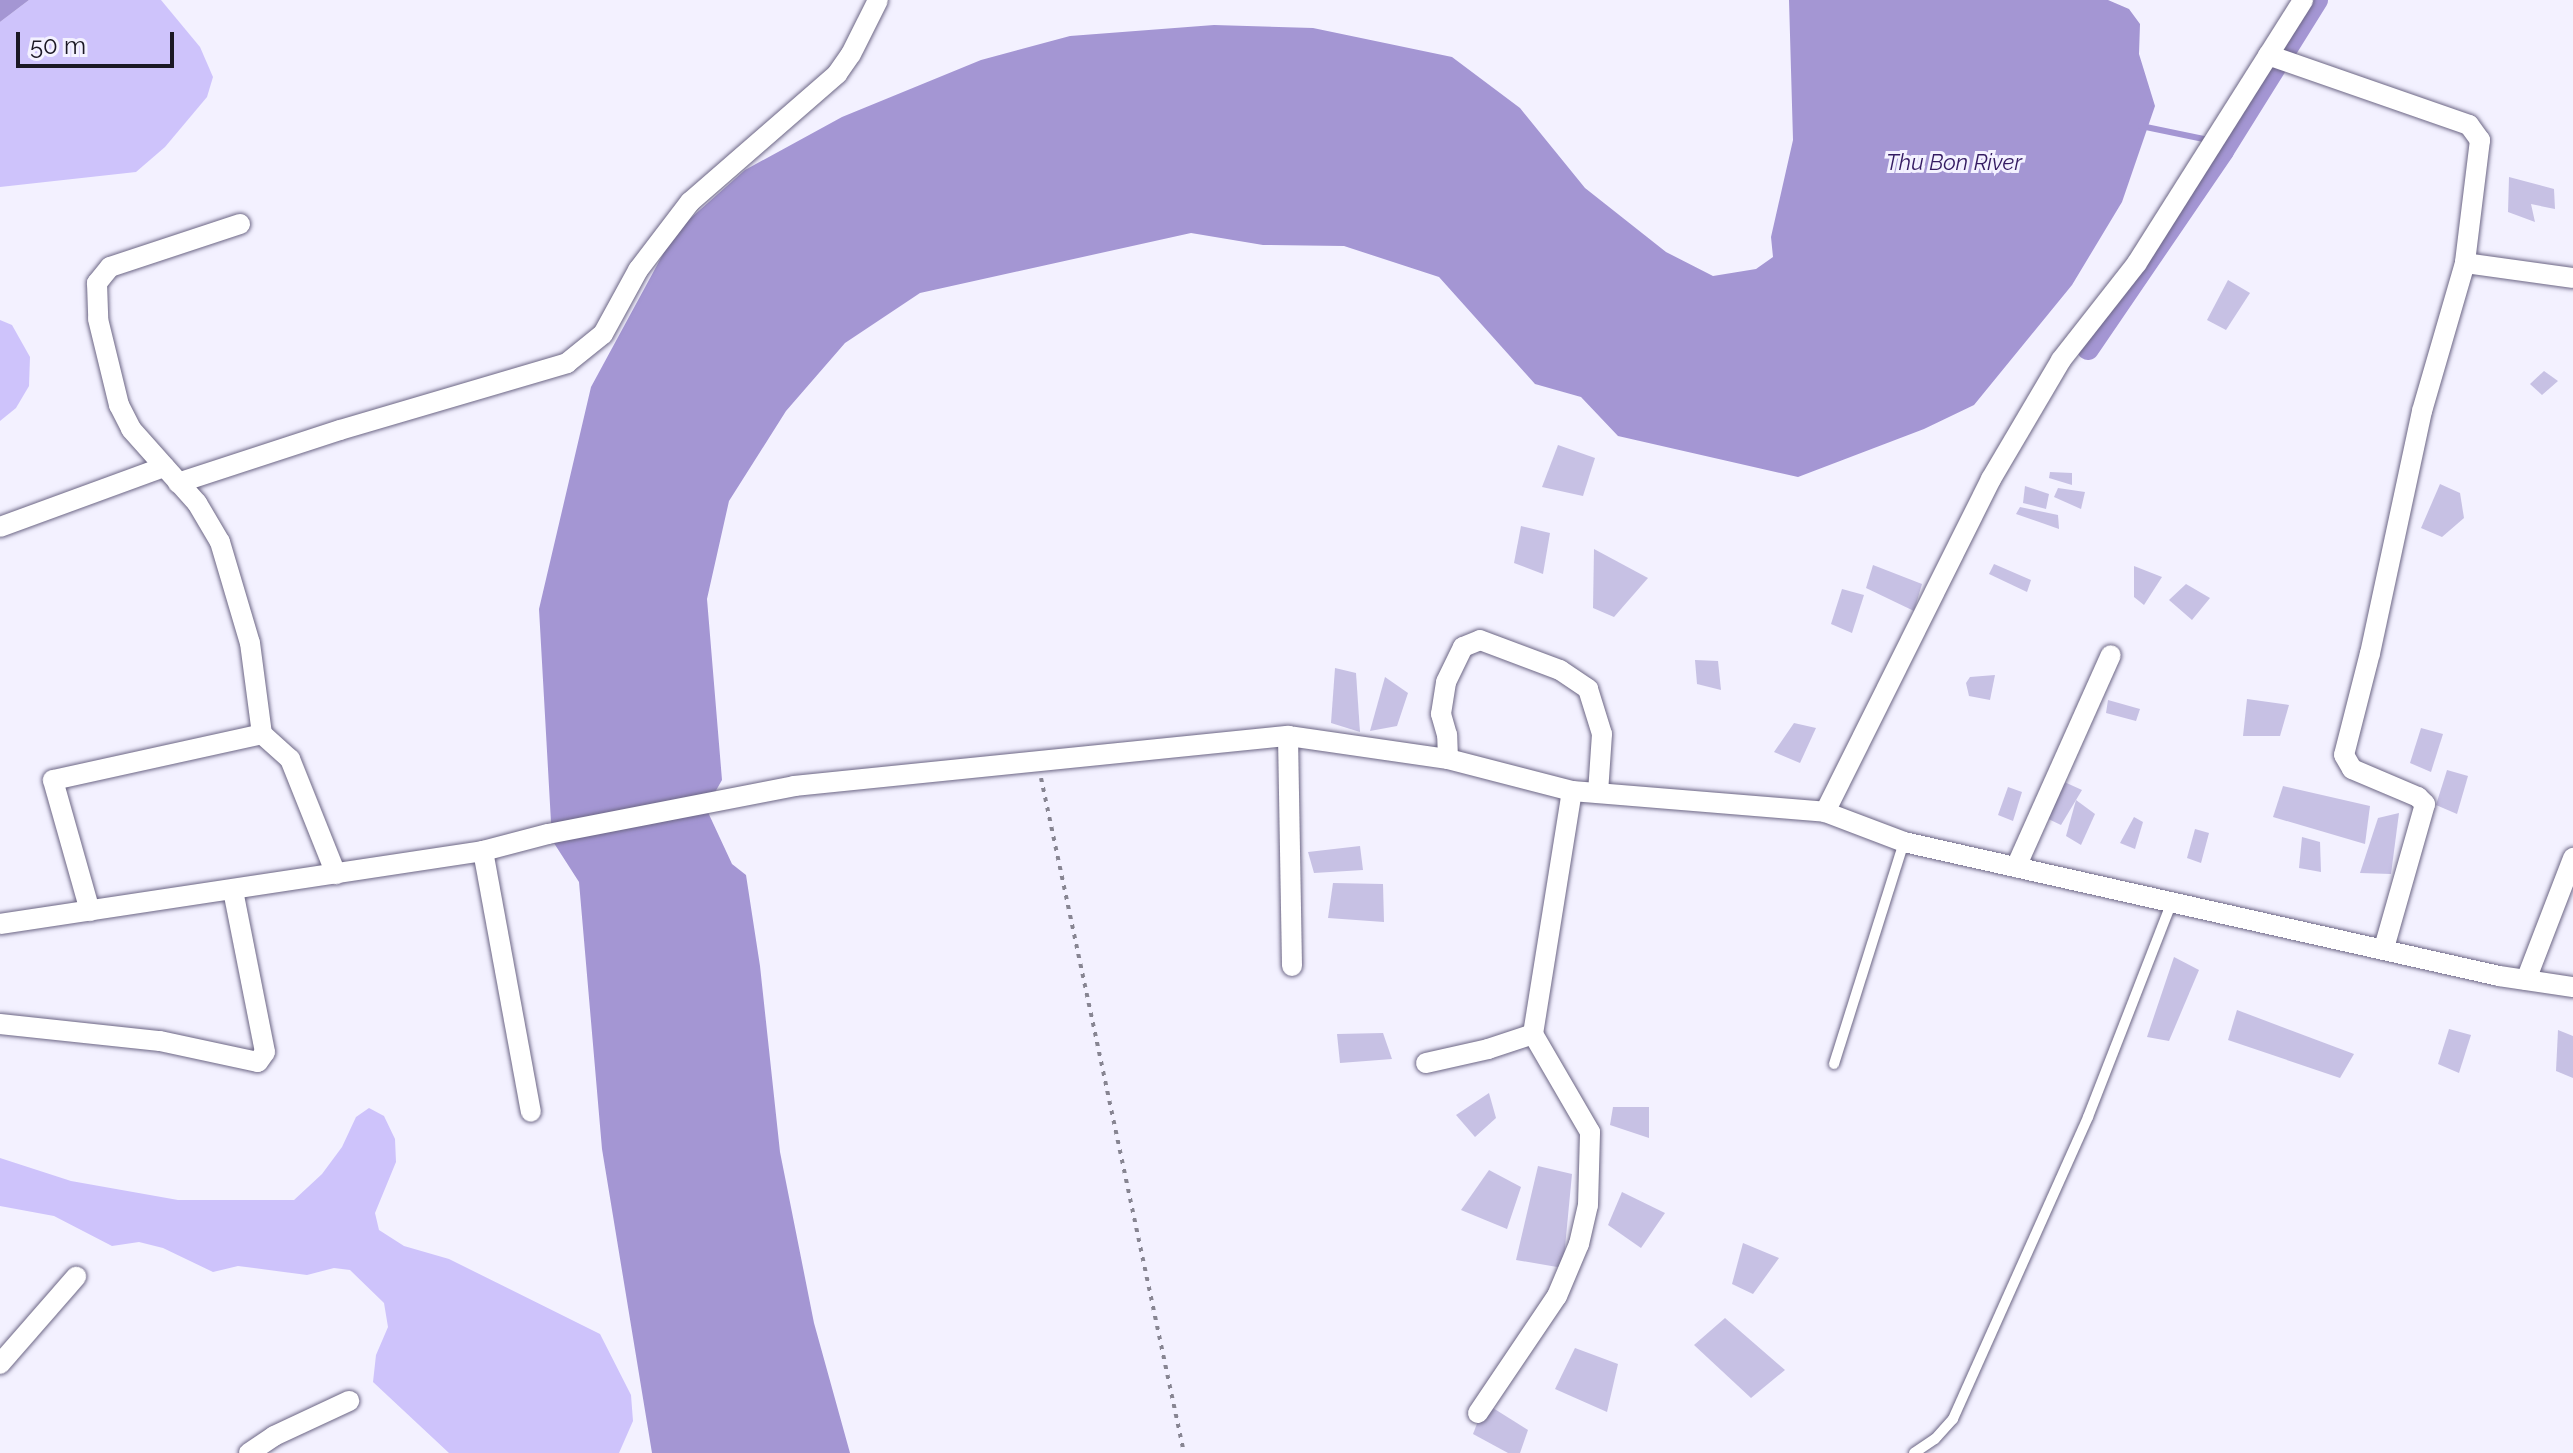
<!DOCTYPE html>
<style>
body{margin:0}
#map{position:relative;width:2573px;height:1453px;overflow:hidden;background:#f3f1ff;font-family:Raleway,sans-serif}
div>[style]{position:absolute}
.green>*{inset:0;background:#cec3fb}
.water>*{inset:0;background:#a496d3}
.stream>*{height:6px;margin:-3px;padding:0 3px;transform-origin:3px;border-radius:3px;background:#a496d3}
.canal>*{height:22px;margin:-11px;padding:0 11px;transform-origin:11px;border-radius:11px;background:#a496d3}
.building>*{inset:0;background:#c7c1e4}
.path>*{height:4px;margin-top:-2px;transform-origin:0;background:repeating-linear-gradient(90deg,#878592 0 4px,transparent 0 10px)}
.roads{filter:drop-shadow(0 0 2px #6c6685) drop-shadow(0 0 2px #6c6685)}
.lane>*{height:10px;margin:-5px;padding:0 5px;transform-origin:5px;border-radius:5px;background:#fff}
.street>*{height:20px;margin:-10px;padding:0 10px;transform-origin:10px;border-radius:10px;background:#fff}
span{translate:-50% -50%;white-space:nowrap;text-align:center;line-height:1.15;-webkit-text-stroke:6px #f3f1ff;paint-order:stroke}
.water-label{font-size:22px;color:#341b62;font-style:italic}
.scale{position:absolute;left:16px;top:32px;width:158px;height:36px;box-sizing:border-box;border:4px solid #1b1824;border-top:0;padding-left:10px;font-size:24px;line-height:28px;white-space:nowrap;color:#1b1824;-webkit-text-stroke:6px #f3f1ff;paint-order:stroke}
</style>
<div id="map">
<div class="green">
<div style="clip-path:polygon(29px 0,161px 0,200px 47px,213px 77px,207px 97px,165px 147px,136px 172px,0 187px,0 22px)"></div>
<div style="clip-path:polygon(0 320px,12px 325px,30px 357px,29px 386px,16px 408px,0 421px)"></div>
<div style="clip-path:polygon(369px 1108px,384px 1116px,395px 1139px,396px 1162px,375px 1213px,379px 1230px,404px 1246px,449px 1259px,600px 1334px,631px 1395px,633px 1421px,619px 1453px,449px 1453px,373px 1382px,376px 1355px,388px 1327px,384px 1303px,350px 1270px,334px 1268px,307px 1275px,238px 1266px,213px 1272px,163px 1248px,139px 1242px,112px 1246px,54px 1216px,0 1206px,0 1158px,71px 1181px,178px 1200px,294px 1200px,322px 1174px,342px 1147px,356px 1117px)"></div>
</div>
<div class="water">
<div style="clip-path:polygon(0 0,29px 0,0 22px)"></div>
<div style="clip-path:polygon(1789px 0,2108px 0,2129px 9px,2140px 24px,2139px 54px,2155px 106px,2122px 202px,2072px 285px,1974px 405px,1924px 429px,1798px 477px,1618px 436px,1581px 397px,1535px 384px,1439px 277px,1344px 246px,1263px 245px,1191px 233px,920px 293px,845px 343px,786px 411px,729px 501px,707px 599px,722px 780px,706px 808px,732px 864px,746px 875px,760px 966px,780px 1152px,814px 1323px,850px 1453px,652px 1453px,602px 1149px,579px 882px,552px 840px,539px 609px,591px 387px,675px 232px,745px 170px,842px 117px,981px 60px,1070px 36px,1214px 25px,1313px 28px,1452px 57px,1520px 108px,1585px 188px,1666px 252px,1713px 276px,1756px 269px,1773px 257px,1771px 237px,1793px 140px)"></div>
</div>
<div class="stream">
<div style="left:2141px;top:126px;width:64px;rotate:11.7deg"></div>
</div>
<div class="canal">
<div style="left:2088px;top:349px;width:240px;rotate:-55.7deg"></div>
<div style="left:2223px;top:151px;width:178px;rotate:-58.1deg"></div>
</div>
<div class="building">
<div style="clip-path:polygon(2509px 177px,2554px 189px,2555px 209px,2531px 204px,2535px 222px,2508px 212px)"></div>
<div style="clip-path:polygon(2228px 280px,2250px 293px,2226px 330px,2207px 320px)"></div>
<div style="clip-path:polygon(2544px 371px,2558px 381px,2542px 395px,2530px 384px)"></div>
<div style="clip-path:polygon(1558px 445px,1595px 458px,1583px 496px,1542px 487px)"></div>
<div style="clip-path:polygon(2050px 472px,2072px 473px,2072px 485px,2049px 478px)"></div>
<div style="clip-path:polygon(2440px 484px,2460px 493px,2464px 518px,2442px 537px,2421px 528px)"></div>
<div style="clip-path:polygon(2025px 486px,2049px 494px,2046px 509px,2023px 503px)"></div>
<div style="clip-path:polygon(2058px 488px,2085px 492px,2081px 509px,2054px 497px)"></div>
<div style="clip-path:polygon(2020px 507px,2058px 515px,2059px 529px,2016px 514px)"></div>
<div style="clip-path:polygon(1521px 526px,1550px 533px,1543px 574px,1514px 563px)"></div>
<div style="clip-path:polygon(1594px 549px,1648px 578px,1614px 617px,1593px 608px)"></div>
<div style="clip-path:polygon(1994px 564px,2031px 580px,2027px 592px,1989px 574px)"></div>
<div style="clip-path:polygon(1873px 565px,1922px 584px,1914px 611px,1866px 588px)"></div>
<div style="clip-path:polygon(2134px 566px,2162px 577px,2144px 605px,2134px 597px)"></div>
<div style="clip-path:polygon(2186px 584px,2210px 598px,2192px 620px,2169px 600px)"></div>
<div style="clip-path:polygon(1842px 589px,1864px 595px,1852px 633px,1831px 624px)"></div>
<div style="clip-path:polygon(1695px 660px,1718px 661px,1721px 690px,1697px 684px)"></div>
<div style="clip-path:polygon(1335px 668px,1356px 673px,1360px 732px,1331px 723px)"></div>
<div style="clip-path:polygon(1995px 675px,1990px 700px,1969px 696px,1966px 683px,1970px 677px)"></div>
<div style="clip-path:polygon(1385px 677px,1408px 693px,1397px 726px,1370px 731px)"></div>
<div style="clip-path:polygon(2247px 699px,2289px 705px,2280px 736px,2243px 736px)"></div>
<div style="clip-path:polygon(2108px 700px,2140px 709px,2136px 721px,2106px 713px)"></div>
<div style="clip-path:polygon(1794px 723px,1816px 728px,1800px 763px,1774px 752px)"></div>
<div style="clip-path:polygon(2421px 728px,2443px 734px,2431px 772px,2410px 763px)"></div>
<div style="clip-path:polygon(2447px 770px,2468px 776px,2457px 814px,2436px 805px)"></div>
<div style="clip-path:polygon(2060px 780px,2082px 790px,2061px 825px,2042px 816px)"></div>
<div style="clip-path:polygon(2283px 786px,2370px 806px,2365px 844px,2273px 817px)"></div>
<div style="clip-path:polygon(2008px 787px,2022px 792px,2013px 821px,1998px 815px)"></div>
<div style="clip-path:polygon(2076px 800px,2095px 814px,2081px 845px,2066px 836px)"></div>
<div style="clip-path:polygon(2399px 813px,2391px 874px,2360px 873px,2378px 818px)"></div>
<div style="clip-path:polygon(2134px 817px,2143px 822px,2135px 849px,2120px 843px)"></div>
<div style="clip-path:polygon(2195px 829px,2209px 833px,2201px 863px,2187px 858px)"></div>
<div style="clip-path:polygon(2302px 837px,2320px 842px,2321px 872px,2299px 868px)"></div>
<div style="clip-path:polygon(1360px 846px,1363px 870px,1314px 873px,1308px 852px)"></div>
<div style="clip-path:polygon(1333px 883px,1383px 884px,1384px 922px,1328px 918px)"></div>
<div style="clip-path:polygon(2174px 957px,2199px 970px,2169px 1041px,2147px 1037px)"></div>
<div style="clip-path:polygon(2237px 1010px,2354px 1054px,2340px 1078px,2228px 1040px)"></div>
<div style="clip-path:polygon(2449px 1029px,2471px 1035px,2459px 1073px,2438px 1064px)"></div>
<div style="clip-path:polygon(2558px 1030px,2573px 1036px,2573px 1078px,2556px 1071px)"></div>
<div style="clip-path:polygon(1383px 1033px,1392px 1059px,1340px 1063px,1337px 1034px)"></div>
<div style="clip-path:polygon(1489px 1093px,1496px 1118px,1475px 1137px,1456px 1115px)"></div>
<div style="clip-path:polygon(1613px 1107px,1649px 1107px,1649px 1138px,1610px 1125px)"></div>
<div style="clip-path:polygon(1538px 1166px,1572px 1174px,1563px 1268px,1516px 1260px)"></div>
<div style="clip-path:polygon(1489px 1170px,1521px 1187px,1507px 1229px,1461px 1210px)"></div>
<div style="clip-path:polygon(1622px 1192px,1665px 1213px,1641px 1248px,1608px 1225px)"></div>
<div style="clip-path:polygon(1743px 1243px,1779px 1258px,1753px 1294px,1732px 1284px)"></div>
<div style="clip-path:polygon(1725px 1318px,1785px 1370px,1751px 1398px,1694px 1345px)"></div>
<div style="clip-path:polygon(1575px 1348px,1618px 1364px,1607px 1412px,1555px 1389px)"></div>
<div style="clip-path:polygon(1485px 1403px,1528px 1430px,1520px 1453px,1508px 1453px,1473px 1434px)"></div>
</div>
<div class="path">
<div style="left:1041px;top:778px;width:690px;rotate:78.04deg"></div>
</div>
<div class="roads">
<div class="lane">
<div style="left:1834px;top:1064px;width:233px;rotate:-72.5deg"></div>
<div style="left:1914px;top:1453px;width:25px;rotate:-34deg"></div>
<div style="left:1935px;top:1439px;width:27px;rotate:-48deg"></div>
<div style="left:1953px;top:1419px;width:331px;rotate:-65.9deg"></div>
<div style="left:2088px;top:1117px;width:231px;rotate:-68.7deg"></div>
</div>
<div class="street">
<div style="left:2268px;top:55px;width:213px;rotate:19.2deg"></div>
<div style="left:2469px;top:125px;width:19px;rotate:54deg"></div>
<div style="left:2480px;top:140px;width:124px;rotate:97deg"></div>
<div style="left:2465px;top:263px;width:154px;rotate:106.2deg"></div>
<div style="left:2422px;top:411px;width:248px;rotate:102.1deg"></div>
<div style="left:2370px;top:653px;width:105px;rotate:104.3deg"></div>
<div style="left:2344px;top:755px;width:16px;rotate:60deg"></div>
<div style="left:2352px;top:769px;width:72px;rotate:23deg"></div>
<div style="left:2418px;top:797px;width:10px;rotate:45deg"></div>
<div style="left:2425px;top:804px;width:150px;rotate:105.9deg"></div>
<div style="left:240px;top:224px;width:137px;rotate:161.7deg"></div>
<div style="left:110px;top:267px;width:21px;rotate:129deg"></div>
<div style="left:97px;top:283px;width:36px;rotate:88deg"></div>
<div style="left:98px;top:319px;width:89px;rotate:76.3deg"></div>
<div style="left:119px;top:405px;width:27px;rotate:63deg"></div>
<div style="left:131px;top:429px;width:99px;rotate:48.3deg"></div>
<div style="left:197px;top:503px;width:45px;rotate:59.5deg"></div>
<div style="left:220px;top:542px;width:105px;rotate:73.5deg"></div>
<div style="left:250px;top:643px;width:92px;rotate:82.5deg"></div>
<div style="left:262px;top:734px;width:38px;rotate:42deg"></div>
<div style="left:290px;top:759px;width:124px;rotate:68.2deg"></div>
<div style="left:2465px;top:263px;width:109px;rotate:7.9deg"></div>
<div style="left:178px;top:483px;width:170px;rotate:-18.1deg"></div>
<div style="left:340px;top:430px;width:237px;rotate:-16.4deg"></div>
<div style="left:567px;top:363px;width:46px;rotate:-38.9deg"></div>
<div style="left:603px;top:334px;width:73px;rotate:-61.3deg"></div>
<div style="left:638px;top:270px;width:86px;rotate:-52.6deg"></div>
<div style="left:690px;top:202px;width:195px;rotate:-41deg"></div>
<div style="left:837px;top:74px;width:24px;rotate:-55deg"></div>
<div style="left:851px;top:54px;width:60px;rotate:-63.4deg"></div>
<div style="left:0;top:527px;width:175px;rotate:-20.1deg"></div>
<div style="left:1288px;top:736px;width:230px;rotate:89deg"></div>
<div style="left:1448px;top:759px;width:24px;rotate:-92deg"></div>
<div style="left:1447px;top:735px;width:22px;rotate:-106deg"></div>
<div style="left:1441px;top:714px;width:32px;rotate:-81deg"></div>
<div style="left:1446px;top:682px;width:39px;rotate:-64deg"></div>
<div style="left:1463px;top:647px;width:18px;rotate:-22deg"></div>
<div style="left:1480px;top:640px;width:85px;rotate:20.6deg"></div>
<div style="left:1560px;top:670px;width:34px;rotate:34deg"></div>
<div style="left:1588px;top:689px;width:47px;rotate:72.7deg"></div>
<div style="left:1602px;top:734px;width:59px;rotate:93.9deg"></div>
<div style="left:1825px;top:812px;width:372px;rotate:-63.5deg"></div>
<div style="left:1991px;top:479px;width:138px;rotate:-59.5deg"></div>
<div style="left:2061px;top:360px;width:123px;rotate:-51.9deg"></div>
<div style="left:2137px;top:263px;width:311px;rotate:-57.7deg"></div>
<div style="left:483px;top:851px;width:265px;rotate:79.6deg"></div>
<div style="left:2016px;top:867px;width:232px;rotate:-65.9deg"></div>
<div style="left:90px;top:911px;width:136px;rotate:-105.8deg"></div>
<div style="left:53px;top:780px;width:214px;rotate:-12.4deg"></div>
<div style="left:0;top:924px;width:488px;rotate:-8.6deg"></div>
<div style="left:483px;top:851px;width:67px;rotate:-14.7deg"></div>
<div style="left:548px;top:834px;width:251px;rotate:-11deg"></div>
<div style="left:794px;top:786px;width:497px;rotate:-5.8deg"></div>
<div style="left:1288px;top:736px;width:162px;rotate:8.2deg"></div>
<div style="left:1448px;top:759px;width:128px;rotate:14.5deg"></div>
<div style="left:1572px;top:791px;width:254px;rotate:4.7deg"></div>
<div style="left:1825px;top:812px;width:85px;rotate:20.8deg"></div>
<div style="left:1904px;top:842px;width:610px;rotate:12.69deg"></div>
<div style="left:2499px;top:976px;width:75px;rotate:8.5deg"></div>
<div style="left:2526px;top:980px;width:131px;rotate:-68.9deg"></div>
<div style="left:0;top:1024px;width:161px;rotate:6.1deg"></div>
<div style="left:160px;top:1041px;width:100px;rotate:12.1deg"></div>
<div style="left:258px;top:1062px;width:12px;rotate:-55deg"></div>
<div style="left:265px;top:1052px;width:165px;rotate:-101.2deg"></div>
<div style="left:1426px;top:1063px;width:64px;rotate:-12.7deg"></div>
<div style="left:1488px;top:1049px;width:47px;rotate:-18.4deg"></div>
<div style="left:0;top:1364px;width:116px;rotate:-48.9deg"></div>
<div style="left:1478px;top:1413px;width:141px;rotate:-56deg"></div>
<div style="left:1557px;top:1296px;width:56px;rotate:-67.1deg"></div>
<div style="left:1579px;top:1244px;width:40px;rotate:-77deg"></div>
<div style="left:1588px;top:1205px;width:73px;rotate:-88.4deg"></div>
<div style="left:1590px;top:1132px;width:113px;rotate:-120.2deg"></div>
<div style="left:1533px;top:1034px;width:246px;rotate:-80.9deg"></div>
<div style="left:249px;top:1453px;width:30px;rotate:-34deg"></div>
<div style="left:274px;top:1436px;width:83px;rotate:-25deg"></div>
</div>
</div>
<div class="water-label">
<span style="left:1954px;top:163px">Thu Bon River</span>
</div>
<div class="scale">50 m</div>
</div>
